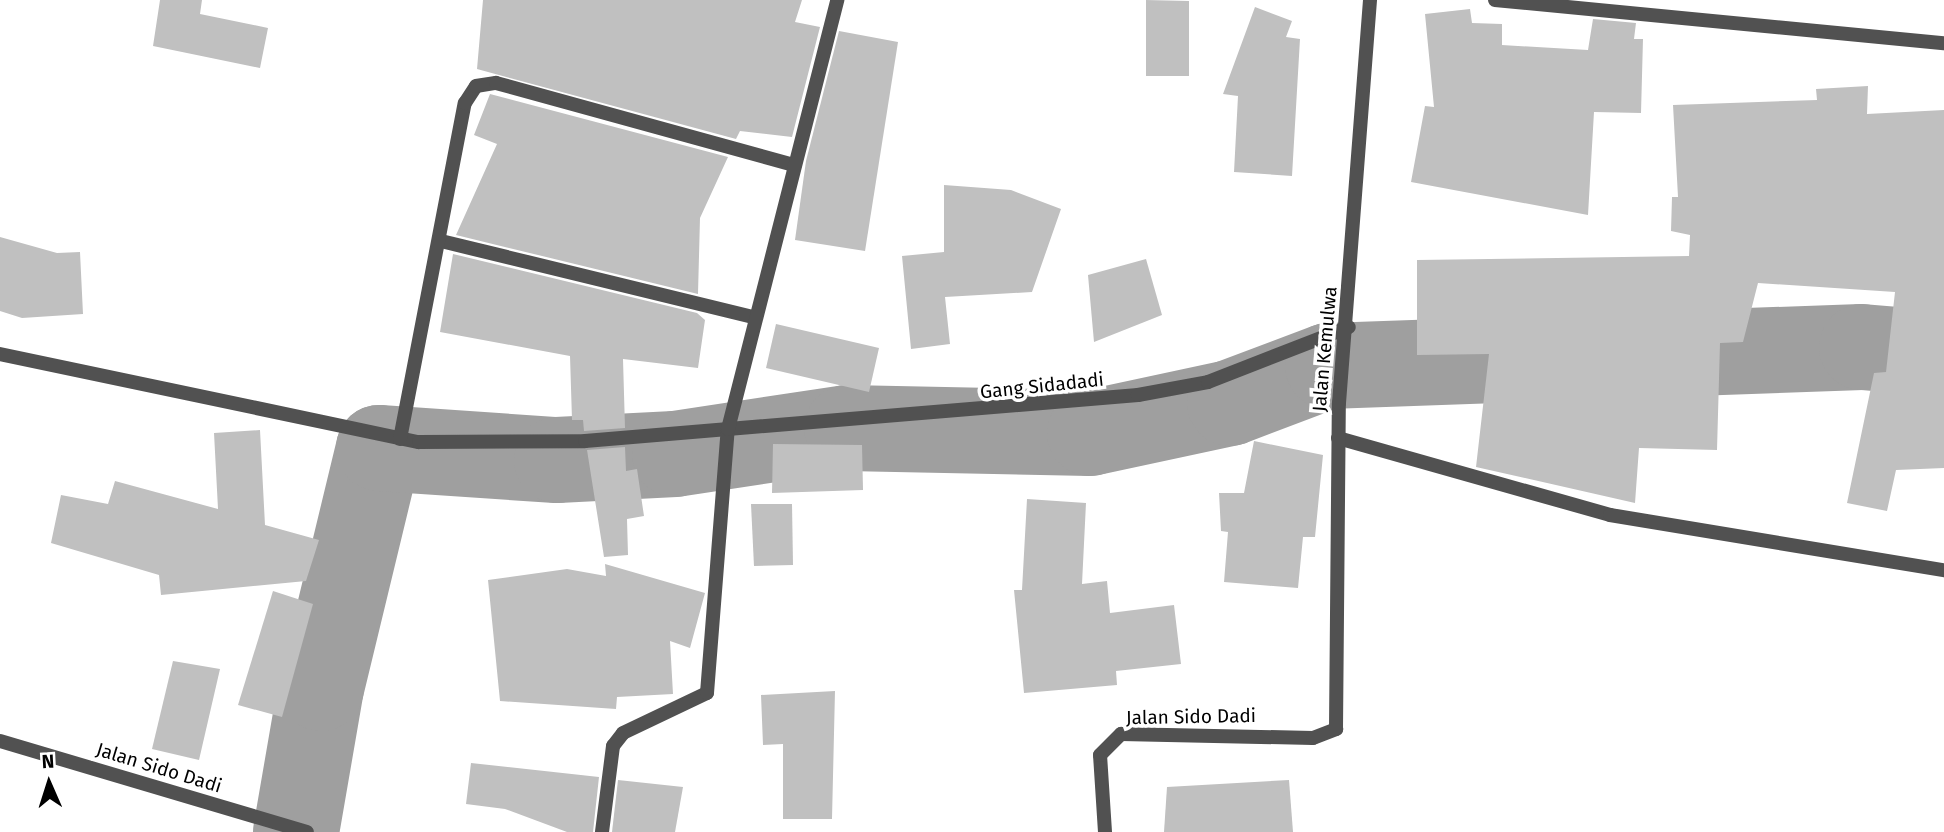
<!DOCTYPE html>
<style>
body{margin:0}
#map{position:relative;width:1944px;height:832px;overflow:hidden;background:#fff;font-family:"Fira Sans",sans-serif}
div>[style]{position:absolute}
.river>*{height:86px;margin:-43px;padding:0 43px;transform-origin:43px;border-radius:43px;background:#9f9f9f}
.building>*{inset:0;background:#c0c0c0}
.street>*{height:14px;margin:-7px;padding:0 7px;transform-origin:7px;border-radius:7px;background:#515151}
span{translate:-50% -50%;white-space:nowrap;text-align:center;line-height:1.15;-webkit-text-stroke:7px #fff;paint-order:stroke}
.street-label{font-size:19px;color:#000}
.north{position:absolute;left:14px;top:748px;width:70px;height:70px;-webkit-text-stroke:5px #fff;paint-order:stroke;rotate:357deg;font-size:19px;font-weight:700;line-height:28px;text-align:center;color:#000}
.north::after{content:'';display:block;margin:auto;width:24px;height:32px;background:#000;clip-path:polygon(50% 0,100% 100%,50% 72%,0 100%)}
</style>
<div id="map">
<div class="river">
<div style="left:296px;top:832px;width:146px;rotate:-80.2deg"></div>
<div style="left:321px;top:688px;width:247px;rotate:-76.4deg"></div>
<div style="left:379px;top:448px;width:178px;rotate:3.9deg"></div>
<div style="left:557px;top:460px;width:118px;rotate:-2.9deg"></div>
<div style="left:675px;top:454px;width:174px;rotate:-8.6deg"></div>
<div style="left:847px;top:428px;width:243px;rotate:1.2deg"></div>
<div style="left:1090px;top:433px;width:143px;rotate:-12.1deg"></div>
<div style="left:1230px;top:403px;width:105px;rotate:-20.7deg"></div>
<div style="left:1328px;top:366px;width:534px;rotate:-2.04deg"></div>
<div style="left:1862px;top:347px;width:82px;rotate:4.9deg"></div>
</div>
<div class="building">
<div style="clip-path:polygon(160px 0,202px 0,200px 14px,268px 28px,260px 68px,153px 46px)"></div>
<div style="clip-path:polygon(483px 0,802px 0,795px 22px,820px 27px,792px 137px,740px 131px,736px 139px,477px 69px)"></div>
<div style="clip-path:polygon(1146px 0,1189px 1px,1189px 76px,1146px 76px)"></div>
<div style="clip-path:polygon(1255px 7px,1292px 21px,1286px 37px,1300px 39px,1292px 176px,1234px 172px,1238px 96px,1223px 94px)"></div>
<div style="clip-path:polygon(1470px 9px,1472px 23px,1502px 24px,1502px 45px,1588px 50px,1593px 19px,1636px 23px,1634px 39px,1643px 39px,1641px 113px,1594px 112px,1588px 215px,1411px 182px,1425px 106px,1434px 107px,1425px 14px)"></div>
<div style="clip-path:polygon(839px 31px,898px 42px,865px 251px,795px 240px,806px 161px)"></div>
<div style="clip-path:polygon(1868px 86px,1867px 114px,1944px 110px,1944px 468px,1896px 470px,1887px 511px,1847px 503px,1874px 373px,1886px 372px,1895px 292px,1758px 283px,1743px 342px,1720px 343px,1717px 450px,1639px 448px,1635px 503px,1476px 467px,1489px 354px,1417px 355px,1417px 260px,1689px 256px,1690px 235px,1671px 231px,1672px 197px,1678px 197px,1673px 105px,1817px 100px,1816px 89px)"></div>
<div style="clip-path:polygon(490px 94px,728px 157px,700px 218px,698px 294px,456px 235px,497px 144px,474px 135px)"></div>
<div style="clip-path:polygon(944px 185px,1011px 190px,1061px 209px,1032px 292px,945px 297px,950px 344px,911px 349px,902px 256px,944px 252px)"></div>
<div style="clip-path:polygon(0 237px,57px 253px,80px 252px,83px 314px,22px 318px,0 311px)"></div>
<div style="clip-path:polygon(453px 254px,697px 313px,705px 320px,698px 368px,623px 359px,625px 428px,584px 431px,583px 420px,572px 420px,570px 356px,440px 332px)"></div>
<div style="clip-path:polygon(1146px 259px,1162px 315px,1094px 342px,1088px 275px)"></div>
<div style="clip-path:polygon(776px 324px,879px 348px,869px 392px,766px 368px)"></div>
<div style="clip-path:polygon(260px 430px,265px 525px,319px 540px,306px 581px,161px 595px,159px 575px,51px 543px,61px 495px,108px 504px,115px 481px,218px 509px,214px 433px)"></div>
<div style="clip-path:polygon(1254px 441px,1323px 455px,1315px 537px,1303px 537px,1298px 588px,1224px 582px,1228px 532px,1221px 531px,1219px 493px,1244px 493px)"></div>
<div style="clip-path:polygon(773px 444px,862px 445px,863px 490px,772px 493px)"></div>
<div style="clip-path:polygon(625px 447px,626px 471px,637px 469px,644px 516px,627px 519px,628px 555px,604px 557px,587px 450px)"></div>
<div style="clip-path:polygon(1027px 499px,1086px 503px,1082px 584px,1107px 581px,1110px 613px,1174px 605px,1181px 664px,1116px 671px,1117px 685px,1024px 693px,1014px 590px,1022px 590px)"></div>
<div style="clip-path:polygon(751px 504px,792px 504px,793px 565px,754px 566px)"></div>
<div style="clip-path:polygon(605px 564px,705px 593px,690px 648px,670px 641px,673px 694px,617px 697px,616px 709px,500px 701px,488px 580px,567px 569px,606px 576px)"></div>
<div style="clip-path:polygon(273px 591px,313px 604px,282px 717px,238px 705px)"></div>
<div style="clip-path:polygon(173px 661px,220px 669px,199px 760px,152px 749px)"></div>
<div style="clip-path:polygon(835px 691px,832px 819px,783px 819px,783px 744px,763px 745px,761px 695px)"></div>
<div style="clip-path:polygon(471px 763px,599px 777px,593px 832px,567px 832px,505px 809px,466px 804px)"></div>
<div style="clip-path:polygon(618px 780px,683px 787px,675px 832px,612px 832px)"></div>
<div style="clip-path:polygon(1289px 780px,1293px 832px,1164px 832px,1167px 787px)"></div>
</div>
<div class="street">
<div style="left:1495px;top:0;width:451px;rotate:5.5deg"></div>
<div style="left:441px;top:241px;width:321px;rotate:13.7deg"></div>
<div style="left:0;top:354px;width:428px;rotate:11.9deg"></div>
<div style="left:419px;top:442px;width:166px;rotate:-0.3deg"></div>
<div style="left:585px;top:441px;width:555px;rotate:-4.76deg"></div>
<div style="left:1138px;top:395px;width:71px;rotate:-10.5deg"></div>
<div style="left:1208px;top:382px;width:151px;rotate:-21.3deg"></div>
<div style="left:1338px;top:438px;width:283px;rotate:15.8deg"></div>
<div style="left:1610px;top:515px;width:338px;rotate:9.4deg"></div>
<div style="left:400px;top:439px;width:342px;rotate:-79.1deg"></div>
<div style="left:465px;top:103px;width:20px;rotate:-57deg"></div>
<div style="left:476px;top:86px;width:20px;rotate:-9deg"></div>
<div style="left:496px;top:83px;width:306px;rotate:15.4deg"></div>
<div style="left:0;top:741px;width:320px;rotate:16.5deg"></div>
<div style="left:602px;top:832px;width:87px;rotate:-82.7deg"></div>
<div style="left:613px;top:746px;width:16px;rotate:-52deg"></div>
<div style="left:623px;top:733px;width:93px;rotate:-25.5deg"></div>
<div style="left:707px;top:693px;width:265px;rotate:-85.5deg"></div>
<div style="left:728px;top:429px;width:443px;rotate:-75.7deg"></div>
<div style="left:1105px;top:832px;width:77px;rotate:-93.7deg"></div>
<div style="left:1100px;top:755px;width:30px;rotate:-45deg"></div>
<div style="left:1121px;top:734px;width:192px;rotate:1.2deg"></div>
<div style="left:1313px;top:738px;width:25px;rotate:-21deg"></div>
<div style="left:1336px;top:729px;width:326px;rotate:-89.5deg"></div>
<div style="left:1339px;top:403px;width:404px;rotate:-85.6deg"></div>
</div>
<div class="street-label">
<span style="left:1325px;top:349px;rotate:-85deg">Jalan Kemulwa</span>
<span style="left:1042px;top:386px;rotate:-6deg">Gang Sidadadi</span>
<span style="left:1191px;top:717px;rotate:-1deg">Jalan Sido Dadi</span>
<span style="left:159px;top:768px;rotate:17deg">Jalan Sido Dadi</span>
</div>
<div class="north">N</div>
</div>
